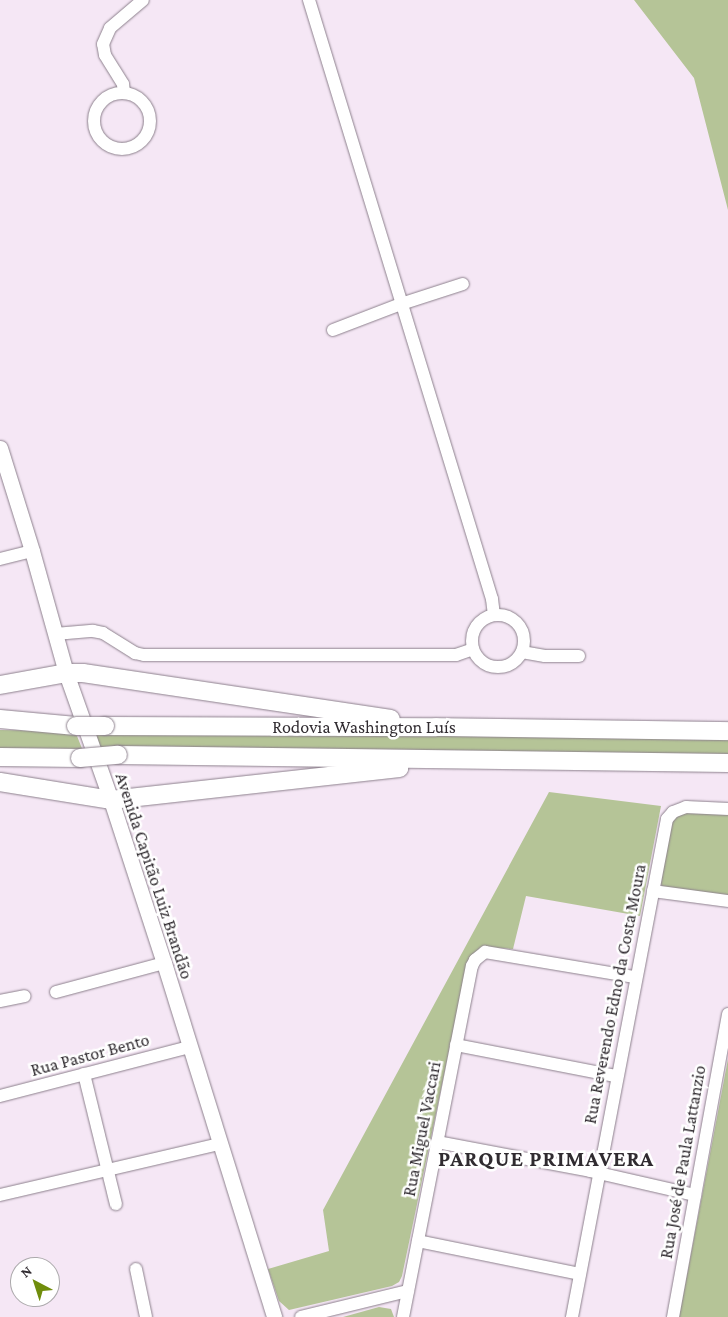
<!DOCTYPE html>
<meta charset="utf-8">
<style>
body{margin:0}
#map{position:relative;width:728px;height:1317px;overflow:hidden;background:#f5e7f5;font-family:"Crimson Pro",serif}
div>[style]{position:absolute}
.green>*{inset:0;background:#b5c497}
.roads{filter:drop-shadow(0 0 1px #8d818d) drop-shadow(0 0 1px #8d818d)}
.minor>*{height:12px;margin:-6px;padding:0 6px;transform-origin:6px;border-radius:6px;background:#fff}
.minor>.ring{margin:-6px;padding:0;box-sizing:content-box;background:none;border:12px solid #fff;border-radius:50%}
.major>*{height:15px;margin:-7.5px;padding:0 7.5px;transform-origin:7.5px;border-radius:7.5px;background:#fff}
.highway>*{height:18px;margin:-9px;padding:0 9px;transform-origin:9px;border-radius:9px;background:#fff}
.bridges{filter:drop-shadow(0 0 1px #8d818d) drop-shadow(0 0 1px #8d818d)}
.highway-bridge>*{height:18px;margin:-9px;padding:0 9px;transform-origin:9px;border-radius:9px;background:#fff}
span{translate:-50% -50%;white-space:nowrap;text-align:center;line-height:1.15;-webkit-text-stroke:5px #fff;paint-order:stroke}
.street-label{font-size:18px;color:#302b30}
.district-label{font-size:22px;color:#302b30;font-weight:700;letter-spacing:1px}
.north{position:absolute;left:10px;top:1257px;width:50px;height:50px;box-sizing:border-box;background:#fff;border:1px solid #acaaac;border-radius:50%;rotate:320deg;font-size:14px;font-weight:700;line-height:20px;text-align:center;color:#302b30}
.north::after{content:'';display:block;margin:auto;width:18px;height:22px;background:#708d0c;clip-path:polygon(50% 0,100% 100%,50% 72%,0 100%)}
</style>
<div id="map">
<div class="green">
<div style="clip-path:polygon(634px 0,728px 0,728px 210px,694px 78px)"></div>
<div style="clip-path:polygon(0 730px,72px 731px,77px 736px,83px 751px,0 750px)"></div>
<div style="clip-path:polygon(106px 732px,728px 735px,728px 755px,99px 751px,95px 735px)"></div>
<div style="clip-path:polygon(549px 792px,661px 806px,640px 916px,526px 896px,513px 949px,484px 947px,467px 965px,402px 1276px,399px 1282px,392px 1286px,289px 1310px,279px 1301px,268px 1269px,329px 1251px,323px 1210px)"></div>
<div style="clip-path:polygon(688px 810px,728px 812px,728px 896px,663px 888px,661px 884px,671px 819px)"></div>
<div style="clip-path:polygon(728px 1059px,728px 1317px,679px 1317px)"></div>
<div style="clip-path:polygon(379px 1307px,391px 1309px,394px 1317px,343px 1317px)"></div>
</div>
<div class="roads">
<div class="minor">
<div style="left:309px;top:0;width:626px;rotate:73.01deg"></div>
<div style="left:492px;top:599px;width:16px;rotate:83deg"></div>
<div class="ring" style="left:94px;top:93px;width:44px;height:44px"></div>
<div style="left:124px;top:93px;width:9px;rotate:-96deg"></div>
<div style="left:123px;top:84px;width:34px;rotate:-122deg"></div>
<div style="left:105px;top:55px;width:11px;rotate:-100deg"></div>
<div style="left:103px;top:44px;width:17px;rotate:-66deg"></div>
<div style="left:110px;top:28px;width:43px;rotate:-40.3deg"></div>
<div style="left:333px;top:330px;width:73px;rotate:-20.9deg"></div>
<div style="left:401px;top:304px;width:65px;rotate:-17.9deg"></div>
<div style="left:0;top:559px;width:33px;rotate:-14deg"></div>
<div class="ring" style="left:472px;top:615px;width:40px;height:40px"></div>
<div style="left:55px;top:634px;width:38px;rotate:-5deg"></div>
<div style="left:93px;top:631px;width:10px;rotate:11deg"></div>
<div style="left:103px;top:633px;width:38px;rotate:32deg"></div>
<div style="left:135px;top:653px;width:9px;rotate:13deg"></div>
<div style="left:144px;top:655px;width:312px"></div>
<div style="left:456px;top:655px;width:18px;rotate:-19deg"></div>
<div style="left:522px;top:652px;width:23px;rotate:10deg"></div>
<div style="left:545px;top:656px;width:34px"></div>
<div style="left:653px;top:891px;width:76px;rotate:7.6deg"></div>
<div style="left:56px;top:992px;width:112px;rotate:-15deg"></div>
<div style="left:0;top:1001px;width:25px;rotate:-11deg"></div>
<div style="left:456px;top:1045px;width:163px;rotate:11deg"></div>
<div style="left:84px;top:1074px;width:134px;rotate:76.2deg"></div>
<div style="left:0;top:1096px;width:195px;rotate:-14.5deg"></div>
<div style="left:437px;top:1142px;width:156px;rotate:10.7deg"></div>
<div style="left:590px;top:1171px;width:108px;rotate:12.9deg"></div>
<div style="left:0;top:1195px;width:225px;rotate:-13.1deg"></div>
<div style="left:418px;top:1241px;width:165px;rotate:11.5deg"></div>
<div style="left:136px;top:1269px;width:49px;rotate:78.2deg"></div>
<div style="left:301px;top:1317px;width:110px;rotate:-13.7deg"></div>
<div style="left:403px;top:1317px;width:358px;rotate:-78.9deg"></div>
<div style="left:472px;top:966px;width:7px;rotate:-63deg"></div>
<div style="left:475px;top:960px;width:13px;rotate:-39deg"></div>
<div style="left:485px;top:952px;width:152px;rotate:9.5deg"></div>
<div style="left:572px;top:1317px;width:507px;rotate:-79.2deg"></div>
<div style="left:667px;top:819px;width:9px;rotate:-49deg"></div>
<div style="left:673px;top:812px;width:14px;rotate:-21deg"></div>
<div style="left:686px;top:807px;width:42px;rotate:2.7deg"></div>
<div style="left:673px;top:1317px;width:308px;rotate:-79.7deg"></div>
</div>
<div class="major">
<div style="left:0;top:448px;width:108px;rotate:72.7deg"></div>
<div style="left:32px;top:551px;width:127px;rotate:74.4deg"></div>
<div style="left:66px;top:673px;width:135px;rotate:70.5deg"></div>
<div style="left:111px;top:800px;width:171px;rotate:72deg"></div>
<div style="left:164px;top:963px;width:371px;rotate:72.7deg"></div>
</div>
<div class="highway">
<div style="left:0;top:685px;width:67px;rotate:-10.3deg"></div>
<div style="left:66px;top:673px;width:17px"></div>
<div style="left:83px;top:673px;width:311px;rotate:8.5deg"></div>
<div style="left:0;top:719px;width:76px;rotate:5.3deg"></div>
<div style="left:105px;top:726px;width:331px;rotate:0.2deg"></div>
<div style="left:436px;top:727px;width:292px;rotate:0.8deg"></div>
<div style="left:118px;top:755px;width:610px;rotate:0.75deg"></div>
<div style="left:0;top:757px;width:80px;rotate:0.7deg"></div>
<div style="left:0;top:782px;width:112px;rotate:9.2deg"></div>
<div style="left:111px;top:800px;width:290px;rotate:-6.3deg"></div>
</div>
</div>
<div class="bridges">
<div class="highway-bridge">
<div style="left:76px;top:726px;width:29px"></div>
<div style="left:80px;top:758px;width:38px;rotate:-5deg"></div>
</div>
</div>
<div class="street-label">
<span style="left:364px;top:727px">Rodovia Washington Luís</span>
<span style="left:154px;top:876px;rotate:72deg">Avenida Capitão Luiz Brandão</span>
<span style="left:615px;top:994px;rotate:-79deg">Rua Reverendo Edno da Costa Moura</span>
<span style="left:90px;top:1055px;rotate:-15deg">Rua Pastor Bento</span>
<span style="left:422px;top:1129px;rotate:-79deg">Rua Miguel Vaccari</span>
<span style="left:683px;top:1162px;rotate:-80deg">Rua José de Paula Lattanzio</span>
</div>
<div class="district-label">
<span style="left:546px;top:1159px">PARQUE PRIMAVERA</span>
</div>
<div class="north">N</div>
</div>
